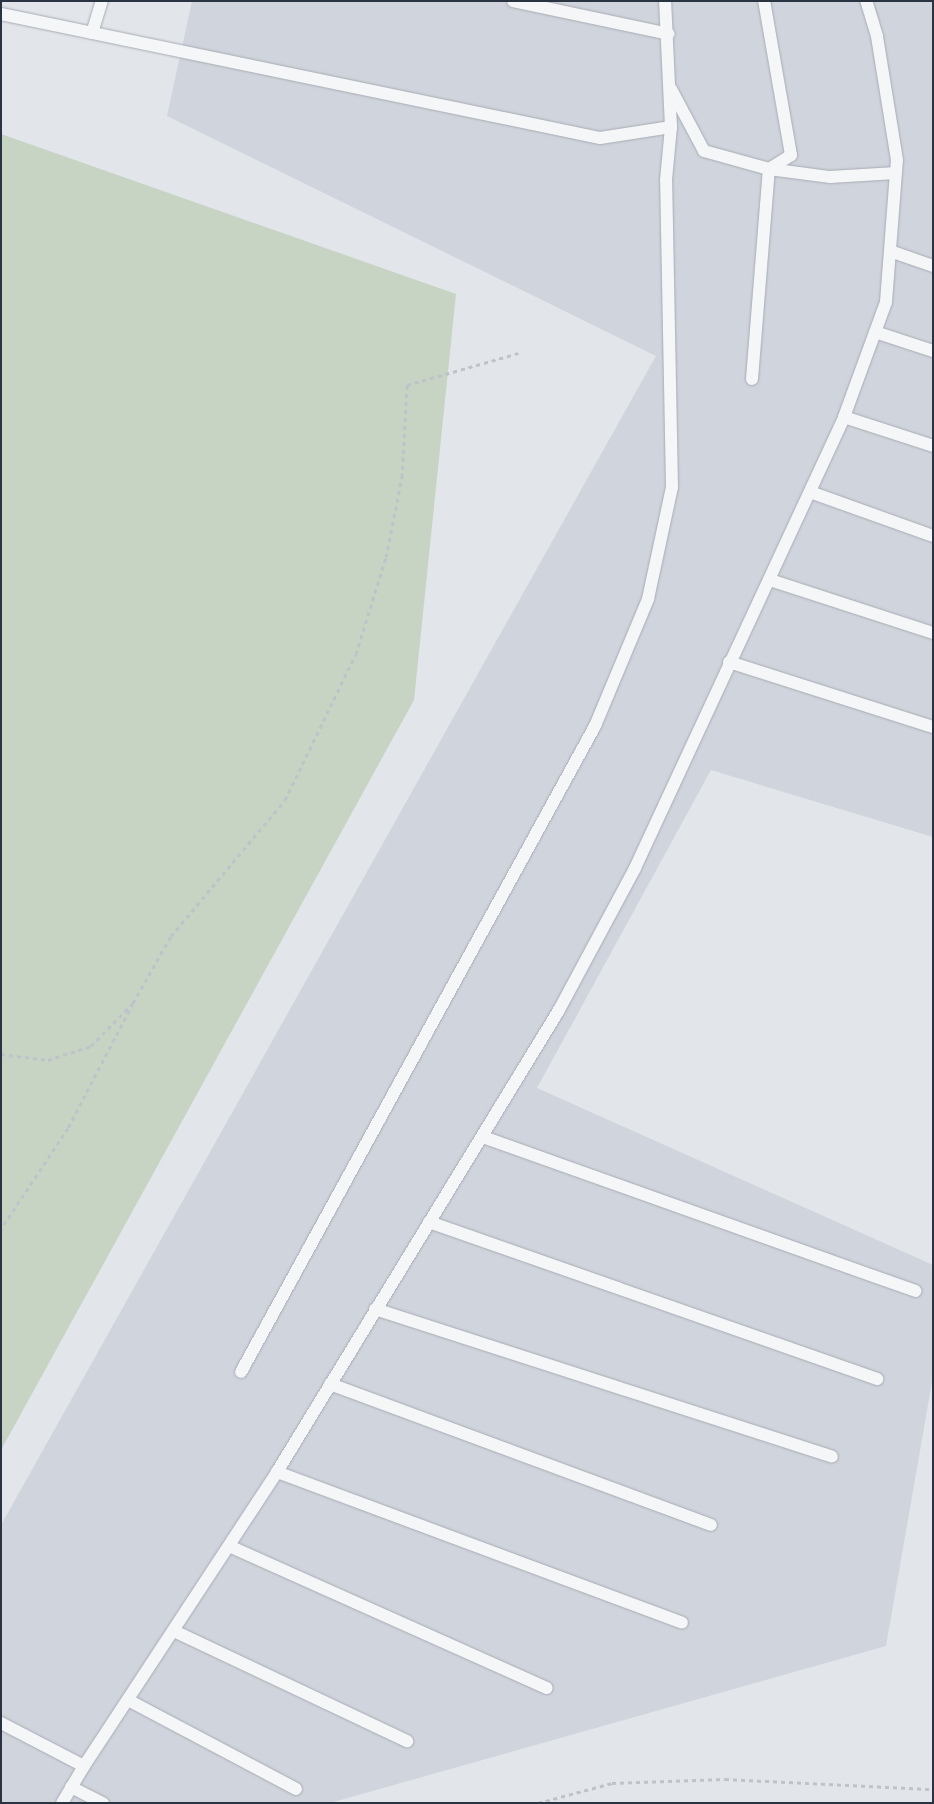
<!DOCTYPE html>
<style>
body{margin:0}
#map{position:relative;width:934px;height:1804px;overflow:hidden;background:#e2e5ea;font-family:Overpass,sans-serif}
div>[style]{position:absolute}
.built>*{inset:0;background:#d0d4dc}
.green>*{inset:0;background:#c7d4c3}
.path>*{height:3px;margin-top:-1.5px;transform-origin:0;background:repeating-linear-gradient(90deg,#bfc3c9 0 4px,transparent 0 8px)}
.roads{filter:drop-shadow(0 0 1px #a7acb4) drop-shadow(0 0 1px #a7acb4)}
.service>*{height:12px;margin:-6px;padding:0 6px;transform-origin:6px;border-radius:6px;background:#f4f6f8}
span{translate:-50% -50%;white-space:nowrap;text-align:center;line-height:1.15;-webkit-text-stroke:4px #f1f4f8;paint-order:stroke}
.frame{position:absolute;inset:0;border:2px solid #2a3342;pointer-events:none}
</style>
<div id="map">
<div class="built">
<div style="clip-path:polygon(192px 1px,933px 1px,933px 837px,711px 770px,537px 1088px,933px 1265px,933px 1376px,886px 1646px,330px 1803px,1px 1803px,1px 1525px,656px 356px,167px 116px)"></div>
</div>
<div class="green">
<div style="clip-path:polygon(1px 134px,456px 294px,414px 700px,1px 1450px)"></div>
</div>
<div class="path">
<div style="left:133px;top:1003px;width:77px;rotate:-60.4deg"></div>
<div style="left:171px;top:936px;width:177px;rotate:-50deg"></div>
<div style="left:285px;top:800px;width:162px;rotate:-64.1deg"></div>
<div style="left:356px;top:654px;width:102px;rotate:-72.8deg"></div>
<div style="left:386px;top:557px;width:82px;rotate:-78.7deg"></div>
<div style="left:402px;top:477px;width:92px;rotate:-86.9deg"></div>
<div style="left:407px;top:385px;width:120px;rotate:-16deg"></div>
<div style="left:1px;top:1054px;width:47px;rotate:7.3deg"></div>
<div style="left:48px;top:1060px;width:45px;rotate:-18deg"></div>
<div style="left:91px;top:1046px;width:60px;rotate:-45.7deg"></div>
<div style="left:133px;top:1003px;width:141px;rotate:117.5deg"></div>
<div style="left:68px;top:1128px;width:121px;rotate:123.6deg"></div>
<div style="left:538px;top:1803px;width:77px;rotate:-15.1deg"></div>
<div style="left:612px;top:1783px;width:113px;rotate:-2deg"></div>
<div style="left:725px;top:1779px;width:208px;rotate:2.8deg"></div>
</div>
<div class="roads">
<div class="service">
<div style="left:513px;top:1px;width:159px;rotate:11.9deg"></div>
<div style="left:1px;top:14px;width:612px;rotate:11.7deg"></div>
<div style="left:600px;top:138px;width:72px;rotate:-8.8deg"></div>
<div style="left:92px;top:33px;width:34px;rotate:-73deg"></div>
<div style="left:671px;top:89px;width:70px;rotate:62deg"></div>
<div style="left:704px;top:151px;width:67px;rotate:15.5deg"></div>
<div style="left:769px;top:169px;width:62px;rotate:7.5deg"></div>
<div style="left:830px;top:177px;width:66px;rotate:-3.5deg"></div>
<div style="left:890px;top:251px;width:46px;rotate:19.2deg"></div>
<div style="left:875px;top:332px;width:61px;rotate:18.1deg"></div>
<div style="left:752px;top:379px;width:211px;rotate:-85.4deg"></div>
<div style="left:769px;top:169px;width:26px;rotate:-32deg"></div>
<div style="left:791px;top:155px;width:156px;rotate:-99.9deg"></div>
<div style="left:844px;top:417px;width:94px;rotate:18deg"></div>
<div style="left:810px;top:492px;width:131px;rotate:19.7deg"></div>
<div style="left:770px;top:580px;width:171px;rotate:18deg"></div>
<div style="left:729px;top:662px;width:214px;rotate:17.7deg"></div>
<div style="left:483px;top:1137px;width:459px;rotate:19.6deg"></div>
<div style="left:429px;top:1222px;width:475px;rotate:19.3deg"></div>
<div style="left:375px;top:1309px;width:480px;rotate:17.9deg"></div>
<div style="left:241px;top:1372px;width:737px;rotate:-61.28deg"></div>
<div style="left:595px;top:726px;width:138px;rotate:-67.3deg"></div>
<div style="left:648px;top:599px;width:115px;rotate:-77.9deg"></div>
<div style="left:672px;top:487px;width:307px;rotate:-91.1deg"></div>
<div style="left:666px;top:180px;width:53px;rotate:-84.6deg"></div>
<div style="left:671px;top:127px;width:126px;rotate:-92.7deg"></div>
<div style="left:330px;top:1384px;width:406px;rotate:20.3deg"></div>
<div style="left:277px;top:1472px;width:432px;rotate:20.4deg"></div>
<div style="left:229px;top:1546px;width:348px;rotate:24.1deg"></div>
<div style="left:174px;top:1631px;width:258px;rotate:25.3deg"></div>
<div style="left:128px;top:1700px;width:190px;rotate:27.9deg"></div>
<div style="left:1px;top:1723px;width:93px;rotate:27.4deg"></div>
<div style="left:84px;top:1766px;width:43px;rotate:120.7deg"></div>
<div style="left:84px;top:1766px;width:352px;rotate:-56.7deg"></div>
<div style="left:277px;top:1472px;width:541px;rotate:-58.6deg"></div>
<div style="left:559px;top:1010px;width:161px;rotate:-61.8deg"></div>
<div style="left:635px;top:868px;width:497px;rotate:-65.1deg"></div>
<div style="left:844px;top:417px;width:122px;rotate:-69.9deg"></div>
<div style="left:886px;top:302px;width:142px;rotate:-85.6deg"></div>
<div style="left:897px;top:160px;width:126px;rotate:-99.2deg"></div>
<div style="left:877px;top:36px;width:37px;rotate:-107deg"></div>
<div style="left:71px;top:1787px;width:36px;rotate:27deg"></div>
</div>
</div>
<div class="frame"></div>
</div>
